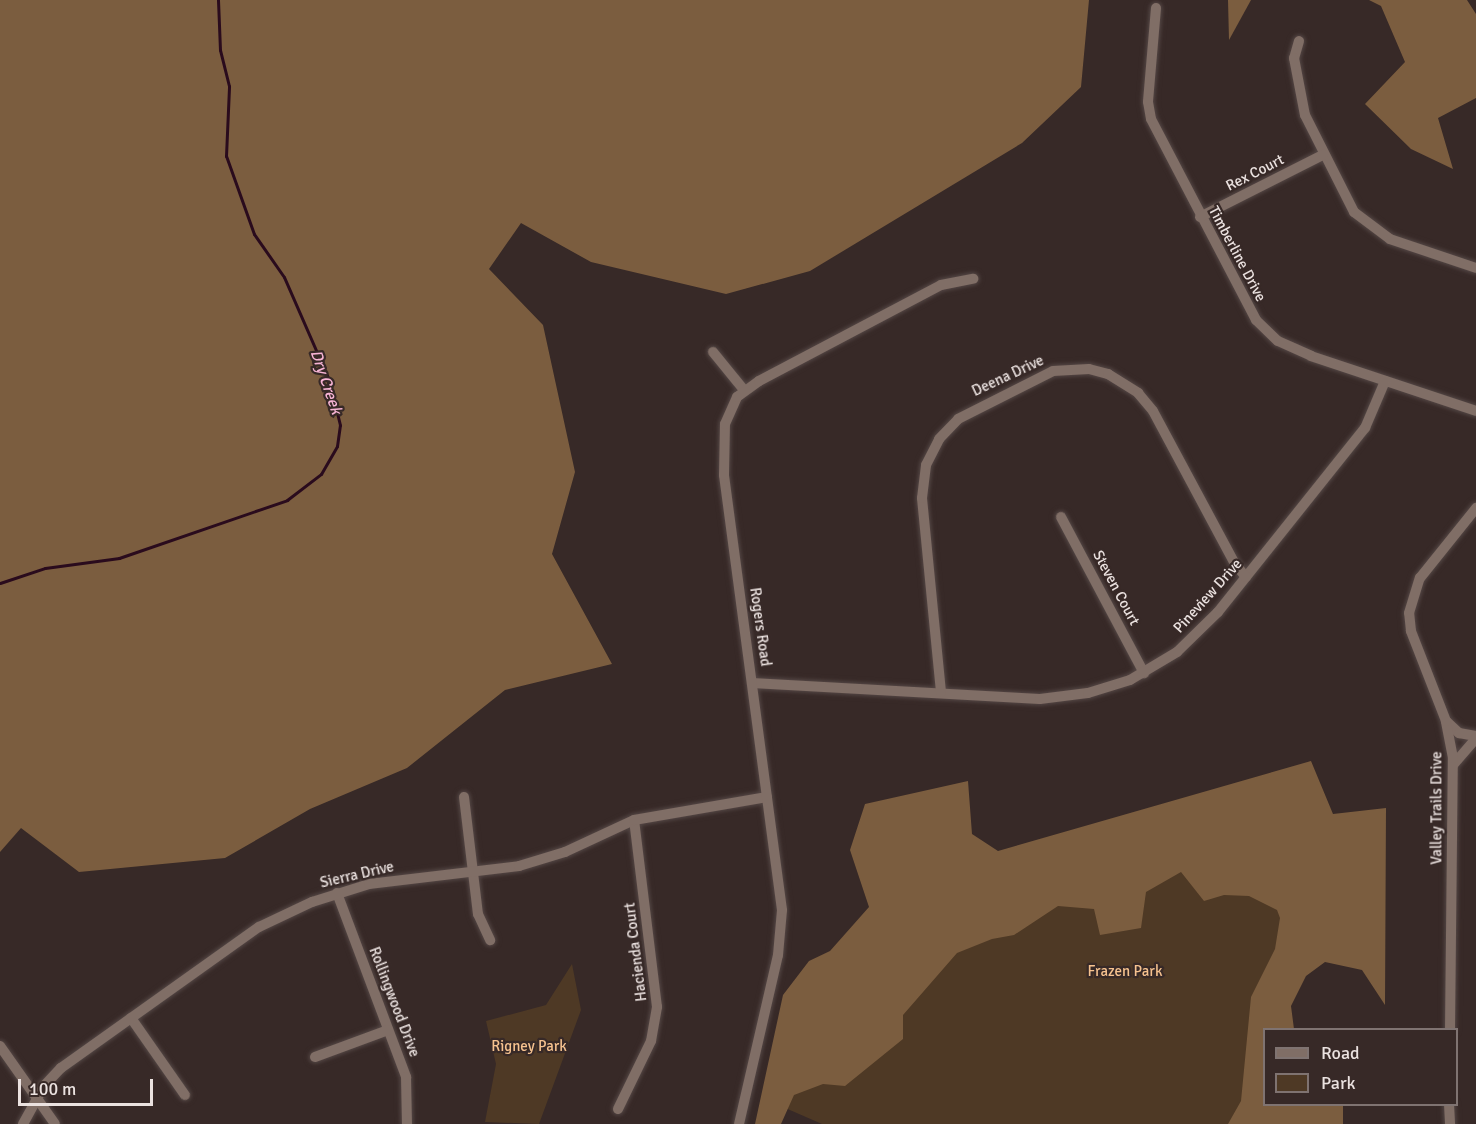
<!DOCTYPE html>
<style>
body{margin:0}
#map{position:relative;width:1476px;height:1124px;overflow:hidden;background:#372927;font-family:Signika,sans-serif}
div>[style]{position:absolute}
.green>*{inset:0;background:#4e3925}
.forest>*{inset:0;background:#7b5d3f}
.stream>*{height:3px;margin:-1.5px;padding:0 1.5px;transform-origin:1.5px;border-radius:1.5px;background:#2a0b1d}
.roads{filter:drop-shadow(0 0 2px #544745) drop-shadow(0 0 2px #544745)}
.street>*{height:10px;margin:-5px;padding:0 5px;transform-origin:5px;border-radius:5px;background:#806e66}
span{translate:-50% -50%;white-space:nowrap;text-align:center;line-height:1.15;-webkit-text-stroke:4.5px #372927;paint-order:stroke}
.street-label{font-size:15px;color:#ebe2e0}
.park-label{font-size:15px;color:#f6c28f}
.water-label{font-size:16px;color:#f7b4d5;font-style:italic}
.legend{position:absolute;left:1263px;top:1028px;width:195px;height:78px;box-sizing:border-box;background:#372927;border:2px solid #7f7371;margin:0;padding:8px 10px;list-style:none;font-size:18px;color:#ebe2e0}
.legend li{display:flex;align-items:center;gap:12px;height:30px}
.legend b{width:30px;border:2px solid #7f7371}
.scale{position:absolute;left:18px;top:1079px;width:135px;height:27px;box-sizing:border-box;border:3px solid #ebe2e0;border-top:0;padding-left:8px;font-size:18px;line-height:21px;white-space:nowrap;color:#ebe2e0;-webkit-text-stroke:4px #372927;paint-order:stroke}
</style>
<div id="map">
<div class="green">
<div style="clip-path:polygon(1311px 761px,1264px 1030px,1264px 1104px,1275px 1124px,822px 1124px,783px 1107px,818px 982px)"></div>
<div style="clip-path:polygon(572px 964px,581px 1010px,539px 1124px,485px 1122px,496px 1064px,486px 1021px,546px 1005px)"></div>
</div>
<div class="forest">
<div style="clip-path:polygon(0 0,1089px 0,1081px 87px,1022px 143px,810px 271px,726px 294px,591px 262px,521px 223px,489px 269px,543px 325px,575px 472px,552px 554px,612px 664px,505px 690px,407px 768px,310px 809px,225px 858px,79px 872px,21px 828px,0 852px)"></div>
<div style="clip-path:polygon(1228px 0,1251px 0,1229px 40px)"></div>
<div style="clip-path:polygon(1369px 0,1467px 0,1476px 14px,1476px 98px,1438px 118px,1453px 169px,1411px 149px,1365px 104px,1405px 62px,1381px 6px)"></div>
<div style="clip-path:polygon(1311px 761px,1333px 814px,1386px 808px,1385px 1005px,1362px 970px,1325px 962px,1306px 976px,1291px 1006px,1294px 1029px,1264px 1030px,1264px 1104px,1343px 1105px,1343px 1124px,1228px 1124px,1241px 1101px,1251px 997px,1275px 949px,1280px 918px,1277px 910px,1249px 896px,1224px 895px,1204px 901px,1181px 872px,1146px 892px,1141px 928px,1100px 935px,1094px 909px,1058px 906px,1014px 935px,992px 939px,957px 953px,903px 1015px,903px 1039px,845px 1086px,823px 1084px,794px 1095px,781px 1124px,755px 1124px,783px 995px,809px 961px,830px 951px,869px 907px,850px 850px,865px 804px,968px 781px,972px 834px,998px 851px)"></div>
</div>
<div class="stream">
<div style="left:0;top:583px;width:47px;rotate:-18.4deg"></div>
<div style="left:45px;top:568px;width:75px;rotate:-7.7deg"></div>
<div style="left:119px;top:558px;width:178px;rotate:-19deg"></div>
<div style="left:287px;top:500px;width:43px;rotate:-37.4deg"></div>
<div style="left:321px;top:474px;width:32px;rotate:-60deg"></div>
<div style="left:337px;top:446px;width:21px;rotate:-82deg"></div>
<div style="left:340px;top:425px;width:46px;rotate:-103.7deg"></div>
<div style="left:329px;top:380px;width:112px;rotate:-113.6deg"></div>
<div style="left:284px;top:277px;width:52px;rotate:-124.9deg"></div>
<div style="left:254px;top:234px;width:83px;rotate:-109.7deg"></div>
<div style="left:226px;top:156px;width:70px;rotate:-87.5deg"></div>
<div style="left:229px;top:86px;width:37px;rotate:-104deg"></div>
<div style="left:220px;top:50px;width:50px;rotate:-92.3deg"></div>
</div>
<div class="roads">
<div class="street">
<div style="left:1156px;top:8px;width:94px;rotate:94.9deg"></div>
<div style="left:1148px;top:102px;width:17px;rotate:80deg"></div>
<div style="left:1151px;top:119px;width:227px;rotate:62.4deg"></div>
<div style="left:1256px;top:320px;width:30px;rotate:44deg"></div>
<div style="left:1278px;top:341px;width:36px;rotate:24deg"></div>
<div style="left:1311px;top:356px;width:174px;rotate:18.4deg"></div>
<div style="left:1299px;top:41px;width:18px;rotate:106deg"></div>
<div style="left:1294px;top:58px;width:58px;rotate:79.1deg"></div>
<div style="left:1305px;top:115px;width:109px;rotate:63.2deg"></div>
<div style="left:1354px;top:212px;width:45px;rotate:36.9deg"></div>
<div style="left:1390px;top:239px;width:91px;rotate:18.6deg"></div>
<div style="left:1200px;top:217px;width:138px;rotate:-26.8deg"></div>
<div style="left:713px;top:352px;width:49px;rotate:50.8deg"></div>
<div style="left:1061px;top:517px;width:177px;rotate:62deg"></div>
<div style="left:752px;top:683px;width:288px;rotate:3.2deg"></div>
<div style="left:1040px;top:699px;width:48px;rotate:-7.1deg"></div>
<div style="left:1088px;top:693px;width:44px;rotate:-17.2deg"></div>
<div style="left:1130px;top:680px;width:55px;rotate:-30.8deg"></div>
<div style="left:1177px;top:652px;width:57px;rotate:-44.3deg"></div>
<div style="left:1218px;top:612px;width:236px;rotate:-51.4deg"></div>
<div style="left:1365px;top:428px;width:51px;rotate:-66.9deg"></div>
<div style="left:941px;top:692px;width:195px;rotate:-95.6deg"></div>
<div style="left:922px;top:498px;width:33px;rotate:-83deg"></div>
<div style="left:926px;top:465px;width:29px;rotate:-63deg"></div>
<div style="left:939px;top:439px;width:28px;rotate:-46deg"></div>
<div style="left:958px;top:419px;width:106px;rotate:-26.8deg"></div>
<div style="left:1053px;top:371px;width:36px;rotate:-3deg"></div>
<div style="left:1089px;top:369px;width:20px;rotate:15deg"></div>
<div style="left:1108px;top:374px;width:36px;rotate:32deg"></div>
<div style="left:1138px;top:393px;width:23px;rotate:50deg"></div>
<div style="left:1153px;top:411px;width:174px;rotate:61.8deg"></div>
<div style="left:1235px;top:564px;width:17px;rotate:50deg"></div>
<div style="left:1446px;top:721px;width:18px;rotate:43deg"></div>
<div style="left:1459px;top:733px;width:17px;rotate:10deg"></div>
<div style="left:1453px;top:765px;width:35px;rotate:-49deg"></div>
<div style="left:464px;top:797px;width:118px;rotate:83.2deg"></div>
<div style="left:478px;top:914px;width:29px;rotate:65deg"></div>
<div style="left:337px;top:893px;width:197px;rotate:69.4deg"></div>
<div style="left:406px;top:1077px;width:47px;rotate:88.8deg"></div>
<div style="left:131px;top:1018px;width:94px;rotate:55deg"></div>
<div style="left:1450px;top:1030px;width:272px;rotate:-89.4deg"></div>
<div style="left:1453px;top:758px;width:38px;rotate:-101deg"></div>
<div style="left:1446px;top:721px;width:97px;rotate:-111.3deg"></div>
<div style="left:1411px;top:631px;width:18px;rotate:-96deg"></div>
<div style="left:1409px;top:613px;width:37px;rotate:-73deg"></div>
<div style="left:1420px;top:578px;width:90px;rotate:-51.3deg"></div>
<div style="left:0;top:1046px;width:95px;rotate:54.8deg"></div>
<div style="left:315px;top:1057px;width:78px;rotate:-20.3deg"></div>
<div style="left:1449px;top:1104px;width:20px;rotate:87deg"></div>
<div style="left:618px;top:1109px;width:76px;rotate:-64.1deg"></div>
<div style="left:651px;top:1041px;width:35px;rotate:-80deg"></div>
<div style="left:657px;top:1007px;width:188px;rotate:-97deg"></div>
<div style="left:23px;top:1124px;width:43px;rotate:-61.1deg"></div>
<div style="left:44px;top:1086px;width:25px;rotate:-47deg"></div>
<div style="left:61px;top:1068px;width:243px;rotate:-35.5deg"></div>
<div style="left:259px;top:927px;width:59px;rotate:-25.3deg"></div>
<div style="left:312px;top:902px;width:60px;rotate:-17.5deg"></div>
<div style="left:369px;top:884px;width:151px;rotate:-6.8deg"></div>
<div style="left:519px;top:866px;width:48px;rotate:-16.9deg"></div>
<div style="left:565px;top:852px;width:76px;rotate:-24.9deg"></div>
<div style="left:634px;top:820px;width:135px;rotate:-9.8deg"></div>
<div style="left:739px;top:1124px;width:173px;rotate:-77deg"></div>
<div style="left:778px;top:955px;width:45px;rotate:-84.9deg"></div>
<div style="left:782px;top:910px;width:439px;rotate:-97.6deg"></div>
<div style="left:724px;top:475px;width:51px;rotate:-88.9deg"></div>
<div style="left:725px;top:424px;width:30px;rotate:-66deg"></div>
<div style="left:737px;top:397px;width:27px;rotate:-36deg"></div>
<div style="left:759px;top:381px;width:206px;rotate:-27.8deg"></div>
<div style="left:941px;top:285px;width:33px;rotate:-11deg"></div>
</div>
</div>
<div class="street-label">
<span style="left:1255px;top:173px;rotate:-27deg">Rex Court</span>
<span style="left:1237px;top:254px;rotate:62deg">Timberline Drive</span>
<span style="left:1008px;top:376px;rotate:-25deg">Deena Drive</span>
<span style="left:1116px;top:588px;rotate:62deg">Steven Court</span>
<span style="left:1208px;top:596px;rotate:-48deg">Pineview Drive</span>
<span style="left:760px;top:627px;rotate:82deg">Rogers Road</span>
<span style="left:1437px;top:808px;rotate:-90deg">Valley Trails Drive</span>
<span style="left:357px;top:875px;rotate:-13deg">Sierra Drive</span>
<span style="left:636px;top:952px;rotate:-97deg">Hacienda Court</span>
<span style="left:394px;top:1002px;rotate:69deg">Rollingwood Drive</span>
</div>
<div class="park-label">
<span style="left:1125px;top:972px">Frazen Park</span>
<span style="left:529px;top:1047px">Rigney Park</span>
</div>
<div class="water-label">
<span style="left:326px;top:382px;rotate:71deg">Dry Creek</span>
</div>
<ul class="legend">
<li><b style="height:8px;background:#806e66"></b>Road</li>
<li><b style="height:16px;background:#4e3925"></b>Park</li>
</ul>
<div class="scale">100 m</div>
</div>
